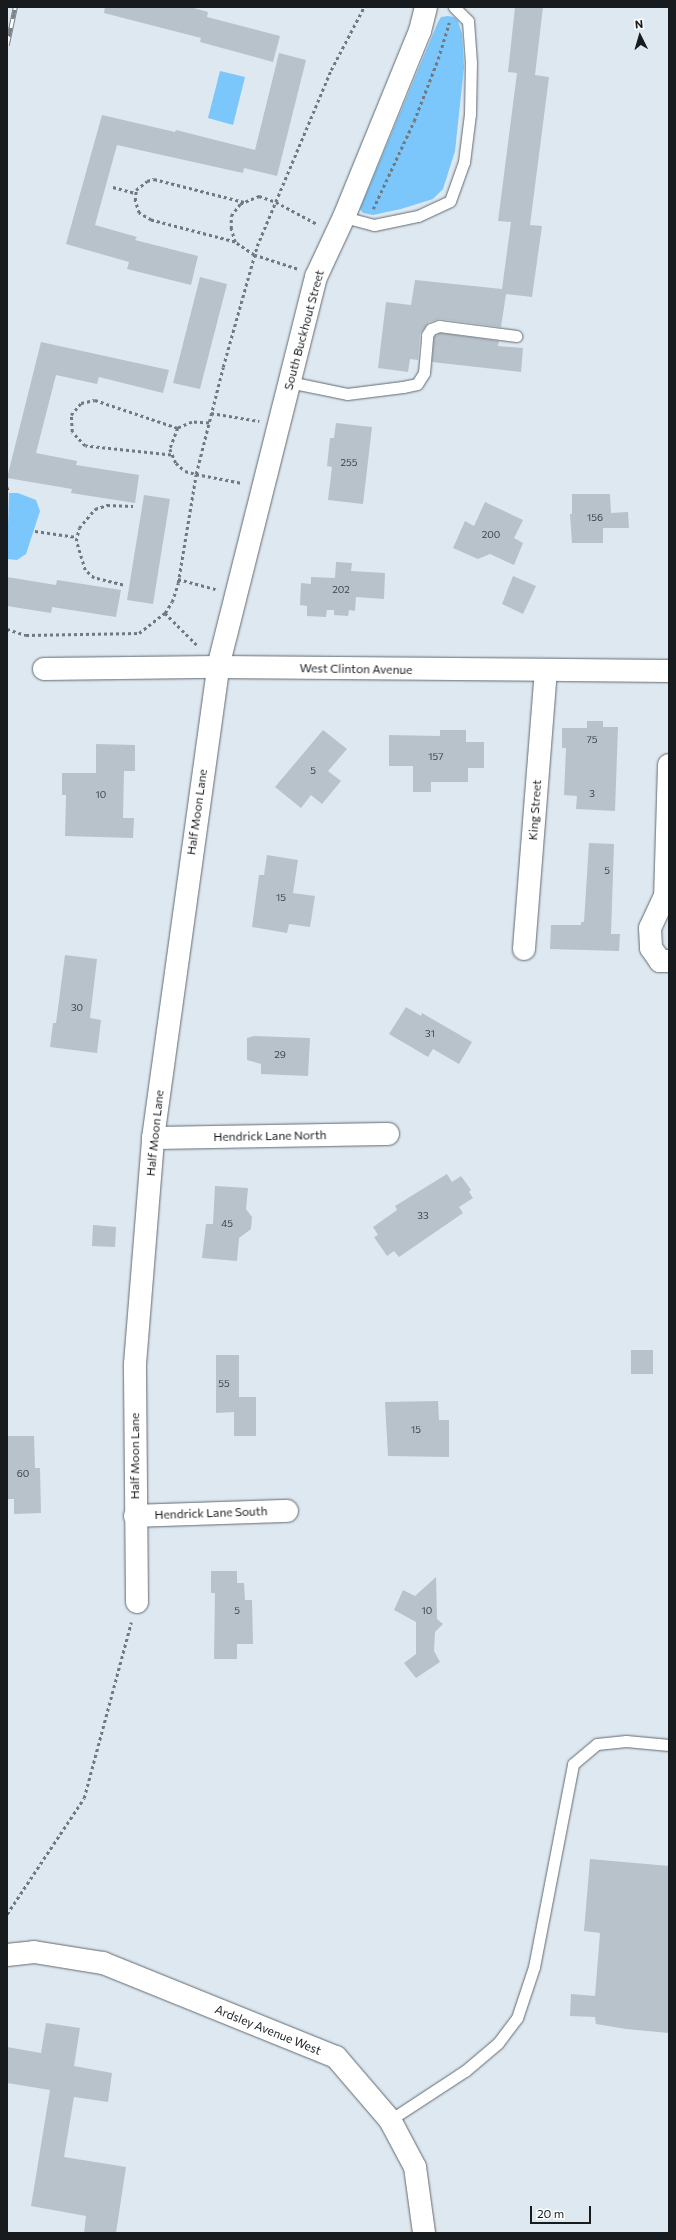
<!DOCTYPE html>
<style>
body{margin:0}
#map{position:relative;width:676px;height:2240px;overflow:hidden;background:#dee8f0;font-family:Commissioner,sans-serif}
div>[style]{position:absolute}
.green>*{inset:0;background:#7bc7fb}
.building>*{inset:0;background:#b8c2ca}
.path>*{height:2.5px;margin-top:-1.25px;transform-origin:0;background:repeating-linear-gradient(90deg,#72787e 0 3px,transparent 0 6px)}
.roads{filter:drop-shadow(0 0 1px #616a71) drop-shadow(0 0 1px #616a71)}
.lane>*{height:11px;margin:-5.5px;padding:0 5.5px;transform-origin:5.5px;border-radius:5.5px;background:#fff}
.street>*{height:22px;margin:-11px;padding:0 11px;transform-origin:11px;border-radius:11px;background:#fff}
.rail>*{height:4.5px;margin-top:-2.25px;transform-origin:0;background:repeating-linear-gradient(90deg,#fff 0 9px,#7a8187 0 18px);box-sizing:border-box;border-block:1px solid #7a8187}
span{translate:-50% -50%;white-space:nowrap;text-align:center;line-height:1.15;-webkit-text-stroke:3.5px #fff;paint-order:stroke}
.number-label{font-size:10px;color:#3f4549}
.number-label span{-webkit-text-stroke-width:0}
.street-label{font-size:12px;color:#171b1e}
.frame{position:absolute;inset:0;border:8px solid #171b1e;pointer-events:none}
.north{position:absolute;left:620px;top:16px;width:40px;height:40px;-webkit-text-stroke:3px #fff;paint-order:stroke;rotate:355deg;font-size:11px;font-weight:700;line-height:16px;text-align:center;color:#171b1e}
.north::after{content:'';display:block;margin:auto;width:14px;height:18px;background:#171b1e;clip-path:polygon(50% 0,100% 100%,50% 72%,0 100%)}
.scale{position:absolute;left:530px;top:2206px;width:61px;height:18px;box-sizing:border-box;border:2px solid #171b1e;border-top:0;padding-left:5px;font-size:12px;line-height:14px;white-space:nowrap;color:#171b1e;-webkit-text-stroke:3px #fff;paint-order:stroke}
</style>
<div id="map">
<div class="green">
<div style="clip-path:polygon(448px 16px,454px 17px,458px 21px,462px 34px,464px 67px,455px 151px,443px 189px,433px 199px,401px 209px,373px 215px,363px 213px,360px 209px,438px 22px,441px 17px)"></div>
<div style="clip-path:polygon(220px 71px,245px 77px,233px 125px,208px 118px)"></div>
<div style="clip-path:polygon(9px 493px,18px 493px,36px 500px,40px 511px,26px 554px,17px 560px,7px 559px)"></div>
</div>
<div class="building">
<div style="clip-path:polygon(105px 7px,190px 7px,208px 12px,207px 17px,280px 36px,273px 62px,200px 42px,201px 38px,104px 13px)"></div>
<div style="clip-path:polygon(515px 7px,543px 7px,535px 75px,549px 77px,530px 225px,542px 226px,532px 297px,506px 294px,501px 327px,440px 319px,429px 322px,420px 334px,418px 360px,410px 359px,408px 372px,378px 368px,386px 302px,411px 305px,415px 280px,502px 289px,511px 222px,498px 221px,517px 73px,508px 72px)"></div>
<div style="clip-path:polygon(279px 53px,306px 60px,277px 176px,244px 168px,243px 173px,117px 145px,95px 225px,137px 237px,135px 240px,198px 256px,191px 285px,127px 269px,129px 262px,66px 244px,102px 115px,175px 132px,176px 130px,255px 150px)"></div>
<div style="clip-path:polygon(200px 277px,227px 284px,200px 389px,173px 383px)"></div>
<div style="clip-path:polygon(440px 333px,499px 341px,498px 346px,523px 348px,521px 372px,432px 362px,434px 337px)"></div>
<div style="clip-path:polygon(41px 342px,169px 370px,163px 393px,99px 377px,97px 384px,56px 375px,36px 453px,77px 461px,76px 465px,139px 475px,135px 503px,71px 493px,72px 489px,7px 478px)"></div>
<div style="clip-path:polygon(336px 423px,372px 427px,363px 504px,328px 500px,332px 467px,327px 466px,330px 438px,334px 438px)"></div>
<div style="clip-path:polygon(572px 494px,610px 494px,611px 513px,628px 512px,629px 528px,603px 528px,603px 543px,572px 543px,570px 514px,572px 514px)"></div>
<div style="clip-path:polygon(144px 495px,170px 499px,153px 604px,127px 600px)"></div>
<div style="clip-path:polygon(485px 502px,523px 520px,514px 538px,523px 543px,514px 565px,490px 554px,478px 559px,453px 548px,465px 521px,474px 526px)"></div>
<div style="clip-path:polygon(336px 562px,352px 563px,351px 571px,385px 573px,384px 599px,356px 597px,355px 611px,349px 610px,348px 616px,334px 615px,334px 610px,327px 610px,326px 617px,307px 616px,307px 606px,300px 605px,301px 583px,311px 584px,311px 577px,335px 578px)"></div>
<div style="clip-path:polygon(513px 576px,536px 586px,523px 614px,502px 604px)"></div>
<div style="clip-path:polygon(7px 577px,56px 585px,57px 580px,121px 590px,116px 617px,52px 607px,51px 613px,7px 606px)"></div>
<div style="clip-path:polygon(587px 721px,603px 721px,603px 727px,618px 727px,615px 811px,576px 809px,577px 796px,564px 795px,566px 748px,562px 748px,562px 728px,587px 728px)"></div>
<div style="clip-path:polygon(323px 730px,347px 749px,328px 771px,341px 781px,322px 804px,311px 795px,301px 808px,275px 787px)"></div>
<div style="clip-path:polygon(440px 730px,466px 730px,466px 742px,484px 742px,484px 768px,468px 768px,468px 782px,431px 782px,431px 792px,413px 792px,413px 766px,389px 766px,389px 735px,440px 736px)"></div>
<div style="clip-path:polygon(96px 744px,135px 745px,135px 771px,124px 771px,123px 818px,134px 818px,133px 838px,65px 836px,66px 795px,62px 795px,62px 773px,96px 773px)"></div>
<div style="clip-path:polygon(589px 843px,614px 844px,611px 934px,620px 934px,619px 951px,550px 949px,551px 925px,581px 925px,581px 922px,584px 922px)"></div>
<div style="clip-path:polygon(267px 855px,298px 860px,293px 893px,315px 896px,310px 927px,289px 924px,287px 933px,252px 927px,259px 875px,264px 875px)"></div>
<div style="clip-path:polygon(65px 955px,97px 959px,90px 1018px,101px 1020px,97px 1053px,50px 1047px,53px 1023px,56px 1023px)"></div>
<div style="clip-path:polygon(406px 1007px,421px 1016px,422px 1013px,472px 1042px,459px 1064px,433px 1049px,428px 1057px,389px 1034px)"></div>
<div style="clip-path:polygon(254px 1036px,310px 1038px,308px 1076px,261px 1074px,261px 1064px,247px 1060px,247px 1038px)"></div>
<div style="clip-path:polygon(447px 1174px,452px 1182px,461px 1176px,471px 1190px,469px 1192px,473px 1198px,459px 1207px,463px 1213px,399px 1257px,394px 1251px,387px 1256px,374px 1237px,378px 1235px,373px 1227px,397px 1210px,395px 1206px)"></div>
<div style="clip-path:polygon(215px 1186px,248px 1188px,246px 1209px,252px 1217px,251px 1229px,239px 1238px,237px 1261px,202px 1258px,206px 1224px,213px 1224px)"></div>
<div style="clip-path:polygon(93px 1225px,116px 1227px,115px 1247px,92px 1246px)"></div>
<div style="clip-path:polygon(631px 1350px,653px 1350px,653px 1374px,631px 1374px)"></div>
<div style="clip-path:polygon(216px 1355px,239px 1355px,239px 1397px,256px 1397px,256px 1436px,234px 1436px,234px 1412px,216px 1413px)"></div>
<div style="clip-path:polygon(438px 1401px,439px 1420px,449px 1420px,449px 1457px,388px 1456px,385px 1402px)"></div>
<div style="clip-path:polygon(7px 1436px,34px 1436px,35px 1468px,40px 1468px,41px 1513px,14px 1514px,14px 1499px,7px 1499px)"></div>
<div style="clip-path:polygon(211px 1571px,237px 1571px,237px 1583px,244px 1583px,245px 1600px,252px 1600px,253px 1644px,237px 1644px,237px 1659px,214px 1659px,215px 1593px,211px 1593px)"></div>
<div style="clip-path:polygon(436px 1577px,437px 1619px,443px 1624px,435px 1632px,434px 1651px,440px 1662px,416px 1678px,404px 1663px,416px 1654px,416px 1622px,394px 1610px,403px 1590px,415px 1596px)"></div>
<div style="clip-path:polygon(590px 1859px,669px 1866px,669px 2033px,626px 2029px,596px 2024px,595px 2017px,570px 2016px,571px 1994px,595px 1996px,600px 1933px,584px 1931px)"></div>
<div style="clip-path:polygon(46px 2023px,80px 2028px,74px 2066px,112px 2073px,108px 2102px,74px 2097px,64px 2157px,126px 2167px,116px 2233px,84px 2233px,86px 2216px,31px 2206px,50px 2090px,7px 2083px,7px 2047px,41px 2053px)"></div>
</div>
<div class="path">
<div style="left:113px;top:187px;width:24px;rotate:15deg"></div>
<div style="left:373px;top:209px;width:97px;rotate:-65deg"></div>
<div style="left:414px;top:121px;width:66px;rotate:-68.8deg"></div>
<div style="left:438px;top:59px;width:38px;rotate:-73deg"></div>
<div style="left:235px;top:242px;width:87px;rotate:-165.3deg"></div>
<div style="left:151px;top:220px;width:14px;rotate:-150deg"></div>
<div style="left:139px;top:213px;width:13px;rotate:-108deg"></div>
<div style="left:135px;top:201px;width:11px;rotate:-85deg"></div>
<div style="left:136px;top:190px;width:14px;rotate:-39deg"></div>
<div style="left:147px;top:181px;width:7px;rotate:-16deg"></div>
<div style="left:154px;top:179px;width:93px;rotate:14.3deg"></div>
<div style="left:297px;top:269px;width:45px;rotate:-162deg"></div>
<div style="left:254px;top:255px;width:23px;rotate:-146deg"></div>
<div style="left:235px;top:242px;width:14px;rotate:-107deg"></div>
<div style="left:231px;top:229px;width:13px;rotate:-90deg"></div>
<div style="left:231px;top:216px;width:15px;rotate:-53deg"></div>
<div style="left:240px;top:204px;width:21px;rotate:-23deg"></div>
<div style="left:259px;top:196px;width:18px;rotate:19deg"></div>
<div style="left:276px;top:202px;width:47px;rotate:28.2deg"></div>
<div style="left:211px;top:413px;width:49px;rotate:9.5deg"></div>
<div style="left:209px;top:423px;width:17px;rotate:-177deg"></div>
<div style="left:192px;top:422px;width:15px;rotate:157deg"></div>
<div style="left:178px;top:428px;width:22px;rotate:111deg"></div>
<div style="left:170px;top:449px;width:15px;rotate:67deg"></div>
<div style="left:176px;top:463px;width:12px;rotate:42deg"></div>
<div style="left:185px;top:471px;width:11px;rotate:15deg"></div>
<div style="left:196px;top:474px;width:47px;rotate:11.1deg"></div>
<div style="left:171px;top:455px;width:86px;rotate:-174deg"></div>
<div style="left:85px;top:446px;width:19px;rotate:-133deg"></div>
<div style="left:72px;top:432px;width:17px;rotate:-93deg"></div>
<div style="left:71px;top:415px;width:16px;rotate:-50deg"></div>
<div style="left:81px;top:403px;width:14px;rotate:-12deg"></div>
<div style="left:95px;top:400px;width:88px;rotate:18.6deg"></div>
<div style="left:7px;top:487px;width:6px;rotate:72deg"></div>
<div style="left:35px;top:531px;width:42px;rotate:8.1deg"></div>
<div style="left:178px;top:579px;width:39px;rotate:15deg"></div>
<div style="left:123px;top:585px;width:30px;rotate:-166deg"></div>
<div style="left:94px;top:578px;width:12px;rotate:-138deg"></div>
<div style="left:85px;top:570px;width:30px;rotate:-107deg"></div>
<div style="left:76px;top:541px;width:13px;rotate:-77deg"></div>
<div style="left:79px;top:528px;width:25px;rotate:-50deg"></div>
<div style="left:95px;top:509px;width:13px;rotate:-18deg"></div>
<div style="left:107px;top:505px;width:26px;rotate:2deg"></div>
<div style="left:165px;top:613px;width:45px;rotate:45deg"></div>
<div style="left:7px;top:629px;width:20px;rotate:18deg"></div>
<div style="left:26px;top:635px;width:113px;rotate:-1deg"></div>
<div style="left:139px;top:633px;width:33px;rotate:-38deg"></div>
<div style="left:165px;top:613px;width:13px;rotate:-58deg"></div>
<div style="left:172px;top:602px;width:20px;rotate:-72deg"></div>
<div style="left:178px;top:583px;width:110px;rotate:-80.6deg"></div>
<div style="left:196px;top:474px;width:110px;rotate:-75.8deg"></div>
<div style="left:223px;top:367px;width:126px;rotate:-74.3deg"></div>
<div style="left:257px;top:246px;width:191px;rotate:-67.2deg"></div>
<div style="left:331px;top:70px;width:71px;rotate:-62.4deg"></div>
<div style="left:7px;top:1914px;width:139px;rotate:-56.4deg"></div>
<div style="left:84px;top:1798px;width:182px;rotate:-75deg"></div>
</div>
<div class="roads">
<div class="lane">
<div style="left:344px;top:217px;width:31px;rotate:15deg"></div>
<div style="left:374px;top:225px;width:45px;rotate:-11.6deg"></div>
<div style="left:418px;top:216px;width:35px;rotate:-25deg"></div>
<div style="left:450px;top:201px;width:41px;rotate:-70.3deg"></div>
<div style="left:464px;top:162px;width:48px;rotate:-82.9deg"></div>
<div style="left:470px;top:114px;width:51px;rotate:-88.9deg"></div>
<div style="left:471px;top:63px;width:42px;rotate:-94.1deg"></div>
<div style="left:468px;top:21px;width:20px;rotate:-135deg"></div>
<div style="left:289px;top:382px;width:59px;rotate:11.7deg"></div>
<div style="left:347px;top:394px;width:56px;rotate:-7.1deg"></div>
<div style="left:403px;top:387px;width:14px;rotate:-12deg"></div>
<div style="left:417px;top:384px;width:13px;rotate:-58deg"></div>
<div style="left:424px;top:373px;width:38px;rotate:-85deg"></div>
<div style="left:427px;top:335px;width:7px;rotate:-56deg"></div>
<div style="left:431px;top:329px;width:9px;rotate:-21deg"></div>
<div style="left:439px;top:326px;width:78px;rotate:7.4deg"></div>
<div style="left:390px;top:2120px;width:90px;rotate:-33.2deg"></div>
<div style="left:465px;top:2071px;width:43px;rotate:-40.3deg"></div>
<div style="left:498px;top:2043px;width:31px;rotate:-53deg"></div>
<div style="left:517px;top:2018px;width:54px;rotate:-71.6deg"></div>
<div style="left:534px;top:1967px;width:207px;rotate:-79.1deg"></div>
<div style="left:573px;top:1764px;width:31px;rotate:-40deg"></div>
<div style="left:597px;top:1744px;width:29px;rotate:-6deg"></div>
<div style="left:626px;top:1741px;width:43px;rotate:5.3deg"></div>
</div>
<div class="street">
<div style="left:44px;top:669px;width:174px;rotate:-0.7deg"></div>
<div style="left:218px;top:667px;width:451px;rotate:0.5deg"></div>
<div style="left:669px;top:765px;width:131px;rotate:91.7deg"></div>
<div style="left:665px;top:896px;width:35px;rotate:115deg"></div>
<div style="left:650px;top:928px;width:20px;rotate:87deg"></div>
<div style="left:651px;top:948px;width:16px;rotate:55deg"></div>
<div style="left:660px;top:961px;width:9px"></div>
<div style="left:524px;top:949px;width:279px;rotate:-85.5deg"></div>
<div style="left:153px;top:1138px;width:235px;rotate:-1deg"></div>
<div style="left:135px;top:1516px;width:152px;rotate:-1.9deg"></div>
<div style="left:137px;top:1602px;width:238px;rotate:-90.5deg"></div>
<div style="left:135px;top:1364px;width:227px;rotate:-85.4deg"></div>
<div style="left:153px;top:1138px;width:475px;rotate:-82.1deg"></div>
<div style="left:218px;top:667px;width:402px;rotate:-75.9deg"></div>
<div style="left:316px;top:277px;width:66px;rotate:-65deg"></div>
<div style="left:344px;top:217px;width:201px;rotate:-67.8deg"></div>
<div style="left:420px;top:31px;width:25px;rotate:-76deg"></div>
<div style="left:7px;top:1955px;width:27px;rotate:-6deg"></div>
<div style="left:34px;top:1952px;width:70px;rotate:9.1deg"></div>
<div style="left:103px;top:1963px;width:251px;rotate:22deg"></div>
<div style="left:336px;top:2057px;width:83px;rotate:49.4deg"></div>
<div style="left:390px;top:2120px;width:53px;rotate:62deg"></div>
<div style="left:415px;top:2167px;width:67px;rotate:82.2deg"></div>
</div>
</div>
<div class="rail">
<div style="left:7px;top:45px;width:39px;rotate:-78deg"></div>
</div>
<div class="number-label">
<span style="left:349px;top:463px">255</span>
<span style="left:595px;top:518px">156</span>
<span style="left:491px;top:535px">200</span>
<span style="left:341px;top:590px">202</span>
<span style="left:592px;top:740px">75</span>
<span style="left:436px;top:757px">157</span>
<span style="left:313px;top:771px">5</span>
<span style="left:592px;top:794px">3</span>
<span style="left:101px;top:795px">10</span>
<span style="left:607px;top:871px">5</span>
<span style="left:281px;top:898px">15</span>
<span style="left:77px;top:1008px">30</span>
<span style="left:430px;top:1034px">31</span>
<span style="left:280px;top:1055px">29</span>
<span style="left:423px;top:1216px">33</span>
<span style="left:227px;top:1224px">45</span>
<span style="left:224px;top:1384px">55</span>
<span style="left:416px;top:1430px">15</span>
<span style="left:23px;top:1474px">60</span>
<span style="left:237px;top:1611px">5</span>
<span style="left:427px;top:1611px">10</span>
</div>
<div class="street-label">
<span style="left:304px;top:330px;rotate:-75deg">South Buckhout Street</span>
<span style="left:356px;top:669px;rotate:1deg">West Clinton Avenue</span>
<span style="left:535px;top:810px;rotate:-86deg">King Street</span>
<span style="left:197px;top:812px;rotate:-82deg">Half Moon Lane</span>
<span style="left:155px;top:1133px;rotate:-84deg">Half Moon Lane</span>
<span style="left:270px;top:1136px;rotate:-1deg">Hendrick Lane North</span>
<span style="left:135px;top:1456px;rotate:-90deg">Half Moon Lane</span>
<span style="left:211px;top:1513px;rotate:-2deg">Hendrick Lane South</span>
<span style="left:268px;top:2030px;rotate:22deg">Ardsley Avenue West</span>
</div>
<div class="frame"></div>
<div class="north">N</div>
<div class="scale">20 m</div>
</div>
